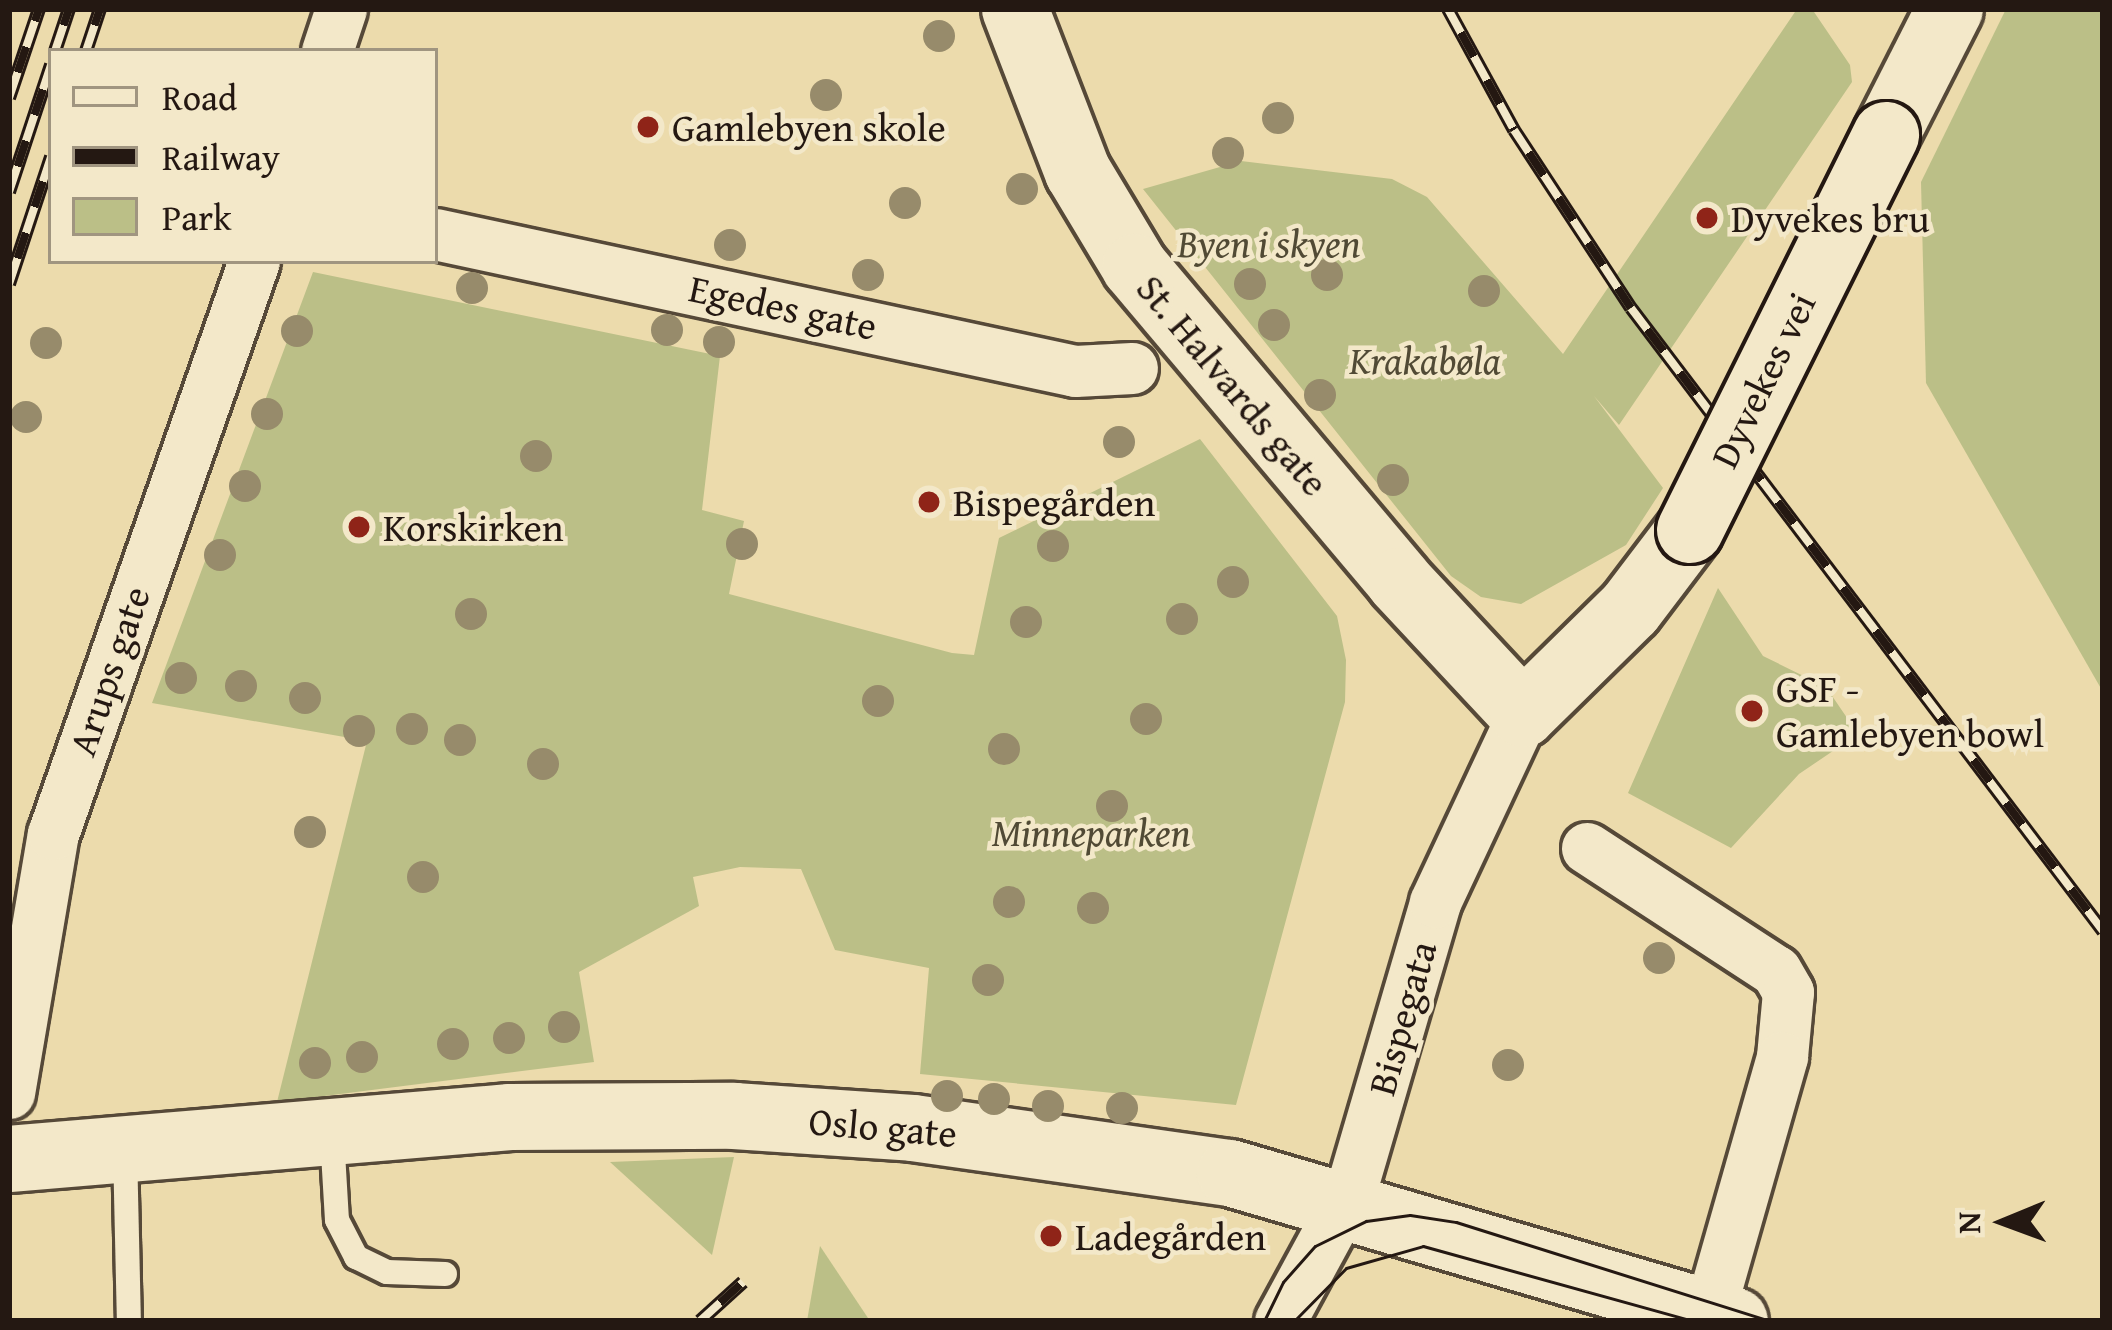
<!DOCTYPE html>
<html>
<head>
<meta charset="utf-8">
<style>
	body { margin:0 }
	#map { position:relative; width:2112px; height:1330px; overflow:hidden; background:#ecdbac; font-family:"Gentium Book Plus",serif }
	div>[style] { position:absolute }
	.green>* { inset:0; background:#bbbf87 }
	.roads { filter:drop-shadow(3px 0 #564938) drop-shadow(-3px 0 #564938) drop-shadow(0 3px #564938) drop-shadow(0 -3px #564938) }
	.lane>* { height:24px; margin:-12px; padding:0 12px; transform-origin:12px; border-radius:12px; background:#f3e8c9 }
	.street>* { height:51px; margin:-25.5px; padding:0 25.5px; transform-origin:25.5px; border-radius:25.5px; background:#f3e8c9 }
	.secondary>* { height:66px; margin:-33px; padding:0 33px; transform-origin:33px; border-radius:33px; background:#f3e8c9 }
	.tram>* { height:3px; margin:-1.5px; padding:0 1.5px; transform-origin:1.5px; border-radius:1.5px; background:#241812 }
	.rail>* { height:14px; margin-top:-7px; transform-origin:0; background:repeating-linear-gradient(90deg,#f3e8c9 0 27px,#241812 0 54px); box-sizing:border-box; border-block:3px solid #241812 }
	.bridges { filter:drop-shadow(3px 0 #241812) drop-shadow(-3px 0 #241812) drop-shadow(0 3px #241812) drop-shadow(0 -3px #241812) }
	.secondary-bridge>* { height:66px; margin:-33px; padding:0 33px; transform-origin:33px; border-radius:33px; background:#f3e8c9 }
	.trees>* { width:32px; height:32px; margin:-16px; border-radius:50%; background:#978b6b }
	.dots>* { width:33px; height:33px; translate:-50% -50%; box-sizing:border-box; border:6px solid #f3e8c9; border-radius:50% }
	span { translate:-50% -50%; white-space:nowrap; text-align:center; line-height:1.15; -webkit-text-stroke:9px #f3e8c9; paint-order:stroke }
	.poi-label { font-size:39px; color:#241812 }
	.left { translate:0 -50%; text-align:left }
	.park-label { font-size:39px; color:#514a35; font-style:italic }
	.street-label { font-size:39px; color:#241812 }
	.frame { position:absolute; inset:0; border:12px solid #241812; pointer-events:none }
	.legend { position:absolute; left:48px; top:48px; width:390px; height:216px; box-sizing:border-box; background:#f3e8c9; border:3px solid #a09580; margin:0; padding:15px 21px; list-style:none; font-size:36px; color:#241812 }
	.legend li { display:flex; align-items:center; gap:24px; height:60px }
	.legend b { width:60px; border:3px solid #a09580 }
	.north { position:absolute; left:1944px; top:1162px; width:120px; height:120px; -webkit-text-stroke:9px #f3e8c9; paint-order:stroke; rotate:269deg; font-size:33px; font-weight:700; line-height:48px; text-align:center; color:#241812 }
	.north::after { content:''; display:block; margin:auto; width:42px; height:54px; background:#241812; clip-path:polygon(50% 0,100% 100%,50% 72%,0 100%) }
</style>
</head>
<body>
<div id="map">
	<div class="green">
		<i style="clip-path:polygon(1797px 9px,1812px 9px,1850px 65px,1852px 82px,1619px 425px,1594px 396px,1663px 488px,1626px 545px,1521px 604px,1481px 597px,1451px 576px,1143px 189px,1241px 161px,1392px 179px,1427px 197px,1563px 354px)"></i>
		<i style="clip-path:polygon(2006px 9px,2103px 9px,2103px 692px,1926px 383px,1921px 182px)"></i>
		<i style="clip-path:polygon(313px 272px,720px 356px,702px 510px,744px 521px,729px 594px,952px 653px,974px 655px,999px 538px,1200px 439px,1337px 616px,1346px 660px,1345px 702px,1236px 1105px,920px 1074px,929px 968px,835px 950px,801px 869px,740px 867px,693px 877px,699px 906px,579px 972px,594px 1062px,277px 1102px,367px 741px,152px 703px)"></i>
		<i style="clip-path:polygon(1718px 588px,1763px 656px,1826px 687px,1858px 734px,1799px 774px,1731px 848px,1628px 793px)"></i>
		<i style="clip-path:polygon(734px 1157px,712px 1255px,610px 1162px)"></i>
		<i style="clip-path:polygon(820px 1246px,870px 1321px,807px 1321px)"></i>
	</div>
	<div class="roads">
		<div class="lane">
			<i style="left:332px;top:1136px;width:84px;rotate:86.6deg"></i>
			<i style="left:337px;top:1220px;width:42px;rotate:62.8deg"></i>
			<i style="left:356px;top:1257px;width:34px;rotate:26deg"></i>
			<i style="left:387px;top:1272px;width:58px;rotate:2deg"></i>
			<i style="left:125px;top:1149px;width:172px;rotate:88.7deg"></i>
		</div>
		<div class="street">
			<i style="left:327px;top:51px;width:44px;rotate:-71.6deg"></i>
			<i style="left:435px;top:234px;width:654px;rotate:12.08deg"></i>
			<i style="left:1075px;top:371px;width:57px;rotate:-3deg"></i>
			<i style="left:1587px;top:848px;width:225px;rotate:33.1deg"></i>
			<i style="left:1776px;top:971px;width:24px;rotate:60deg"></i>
			<i style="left:1788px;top:992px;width:65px;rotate:95.3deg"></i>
			<i style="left:1782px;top:1057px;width:274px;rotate:105.9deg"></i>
			<i style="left:9px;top:1093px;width:263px;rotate:-80.4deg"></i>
			<i style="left:53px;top:834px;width:607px;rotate:-70.67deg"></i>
			<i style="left:1280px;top:1321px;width:149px;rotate:-61.5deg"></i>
			<i style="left:1351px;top:1190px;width:300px;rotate:-73.7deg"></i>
			<i style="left:1435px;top:902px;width:208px;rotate:-64.9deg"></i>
		</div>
		<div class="secondary">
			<i style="left:1015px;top:9px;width:175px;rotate:68.9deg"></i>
			<i style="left:1078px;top:172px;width:111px;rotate:59deg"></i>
			<i style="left:1135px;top:267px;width:410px;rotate:49.9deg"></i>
			<i style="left:1399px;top:581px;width:182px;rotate:47deg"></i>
			<i style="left:1523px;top:714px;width:150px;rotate:-44.5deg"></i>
			<i style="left:1630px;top:609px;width:99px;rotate:-52.8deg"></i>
			<i style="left:1886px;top:135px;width:141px;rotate:-63.1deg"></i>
			<i style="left:9px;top:1159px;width:503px;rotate:-4.79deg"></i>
			<i style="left:510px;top:1117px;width:224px;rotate:-0.3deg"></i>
			<i style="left:734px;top:1116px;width:179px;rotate:3.8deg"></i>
			<i style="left:913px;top:1128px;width:320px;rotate:8.1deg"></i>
			<i style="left:1230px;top:1173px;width:526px;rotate:16.33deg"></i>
		</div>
	</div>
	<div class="tram">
		<i style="left:1264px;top:1321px;width:43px;rotate:-64deg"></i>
		<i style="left:1283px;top:1282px;width:48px;rotate:-48.4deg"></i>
		<i style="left:1315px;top:1246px;width:57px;rotate:-26.1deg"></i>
		<i style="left:1366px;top:1221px;width:44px;rotate:-7.8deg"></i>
		<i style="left:1410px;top:1215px;width:47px;rotate:8.7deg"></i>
		<i style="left:1456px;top:1222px;width:329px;rotate:17.5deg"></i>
		<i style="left:1294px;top:1321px;width:74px;rotate:-45.5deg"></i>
		<i style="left:1346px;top:1268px;width:80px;rotate:-15.9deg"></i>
		<i style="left:1423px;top:1246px;width:280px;rotate:15.5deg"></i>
	</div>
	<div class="rail">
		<i style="left:1448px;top:9px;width:138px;rotate:61.4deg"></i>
		<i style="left:1514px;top:130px;width:213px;rotate:56.7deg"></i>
		<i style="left:1631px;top:308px;width:782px;rotate:52.85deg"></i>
		<i style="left:55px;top:51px;width:44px;rotate:-71.6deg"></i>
		<i style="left:86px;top:51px;width:44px;rotate:-71.6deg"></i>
		<i style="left:9px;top:98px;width:94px;rotate:-71.4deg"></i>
		<i style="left:9px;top:192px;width:134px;rotate:-71.7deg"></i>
		<i style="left:9px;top:284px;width:134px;rotate:-71.7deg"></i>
		<i style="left:700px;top:1321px;width:58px;rotate:-42.2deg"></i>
	</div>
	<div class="bridges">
		<div class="secondary-bridge">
			<i style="left:1690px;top:530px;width:441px;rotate:-63.6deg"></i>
		</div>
	</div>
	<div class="trees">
		<i style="left:939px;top:36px"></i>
		<i style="left:826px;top:95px"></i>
		<i style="left:1278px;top:118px"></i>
		<i style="left:1228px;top:153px"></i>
		<i style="left:1022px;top:189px"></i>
		<i style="left:905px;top:203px"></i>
		<i style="left:730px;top:245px"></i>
		<i style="left:868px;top:275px"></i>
		<i style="left:1327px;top:275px"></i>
		<i style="left:1250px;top:284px"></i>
		<i style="left:472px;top:288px"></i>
		<i style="left:1484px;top:291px"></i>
		<i style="left:1274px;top:325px"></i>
		<i style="left:667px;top:330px"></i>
		<i style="left:297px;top:331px"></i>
		<i style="left:719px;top:342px"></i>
		<i style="left:46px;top:343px"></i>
		<i style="left:1320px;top:395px"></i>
		<i style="left:267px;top:414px"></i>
		<i style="left:26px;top:417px"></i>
		<i style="left:1119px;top:442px"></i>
		<i style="left:536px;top:456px"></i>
		<i style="left:1393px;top:480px"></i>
		<i style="left:245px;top:486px"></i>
		<i style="left:742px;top:544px"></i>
		<i style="left:1053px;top:546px"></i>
		<i style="left:220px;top:555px"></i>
		<i style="left:1233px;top:582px"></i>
		<i style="left:471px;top:614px"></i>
		<i style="left:1182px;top:619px"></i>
		<i style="left:1026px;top:622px"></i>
		<i style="left:181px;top:678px"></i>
		<i style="left:241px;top:686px"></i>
		<i style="left:305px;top:698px"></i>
		<i style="left:878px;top:701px"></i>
		<i style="left:1146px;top:719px"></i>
		<i style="left:412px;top:729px"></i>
		<i style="left:359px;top:731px"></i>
		<i style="left:460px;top:740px"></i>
		<i style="left:1004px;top:749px"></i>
		<i style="left:543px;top:764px"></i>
		<i style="left:1112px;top:806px"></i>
		<i style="left:310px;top:832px"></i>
		<i style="left:423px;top:877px"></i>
		<i style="left:1009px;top:902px"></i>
		<i style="left:1093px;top:908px"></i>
		<i style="left:1659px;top:958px"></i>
		<i style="left:988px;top:980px"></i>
		<i style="left:564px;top:1027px"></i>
		<i style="left:509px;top:1038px"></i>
		<i style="left:453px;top:1044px"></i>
		<i style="left:362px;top:1057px"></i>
		<i style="left:315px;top:1063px"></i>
		<i style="left:1508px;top:1065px"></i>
		<i style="left:947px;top:1096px"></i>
		<i style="left:994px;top:1099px"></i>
		<i style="left:1048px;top:1106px"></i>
		<i style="left:1122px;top:1108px"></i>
	</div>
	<div class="dots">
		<i style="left:648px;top:127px;background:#8f2418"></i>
		<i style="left:1707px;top:218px;background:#8f2418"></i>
		<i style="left:929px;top:502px;background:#8f2418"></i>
		<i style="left:359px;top:527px;background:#8f2418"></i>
		<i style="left:1752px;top:711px;background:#8f2418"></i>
		<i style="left:1051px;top:1236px;background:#8f2418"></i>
	</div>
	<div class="poi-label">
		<span class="left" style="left:672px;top:127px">Gamlebyen skole</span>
		<span class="left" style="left:1731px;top:218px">Dyvekes bru</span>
		<span class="left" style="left:953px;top:502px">Bispegården</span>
		<span class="left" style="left:383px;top:527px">Korskirken</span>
		<span class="left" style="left:1776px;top:711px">GSF -<br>Gamlebyen bowl</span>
		<span class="left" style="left:1075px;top:1236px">Ladegården</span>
	</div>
	<div class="park-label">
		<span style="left:1269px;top:243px">Byen i skyen</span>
		<span style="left:1425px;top:360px">Krakabøla</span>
		<span style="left:1091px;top:832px">Minneparken</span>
	</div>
	<div class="street-label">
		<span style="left:783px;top:307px;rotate:12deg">Egedes gate</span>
		<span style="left:1763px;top:380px;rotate:-64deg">Dyvekes vei</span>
		<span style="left:1233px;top:385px;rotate:50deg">St. Halvards gate</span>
		<span style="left:109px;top:671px;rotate:-71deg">Arups gate</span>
		<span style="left:1402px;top:1018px;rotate:-74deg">Bispegata</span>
		<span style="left:883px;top:1127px;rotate:5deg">Oslo gate</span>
	</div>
	<div class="frame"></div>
	<ul class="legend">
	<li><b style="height:15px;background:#f3e8c9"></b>Road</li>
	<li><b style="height:15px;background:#241812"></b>Railway</li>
	<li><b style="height:33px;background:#bbbf87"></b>Park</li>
	</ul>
	<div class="north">N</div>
</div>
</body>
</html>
